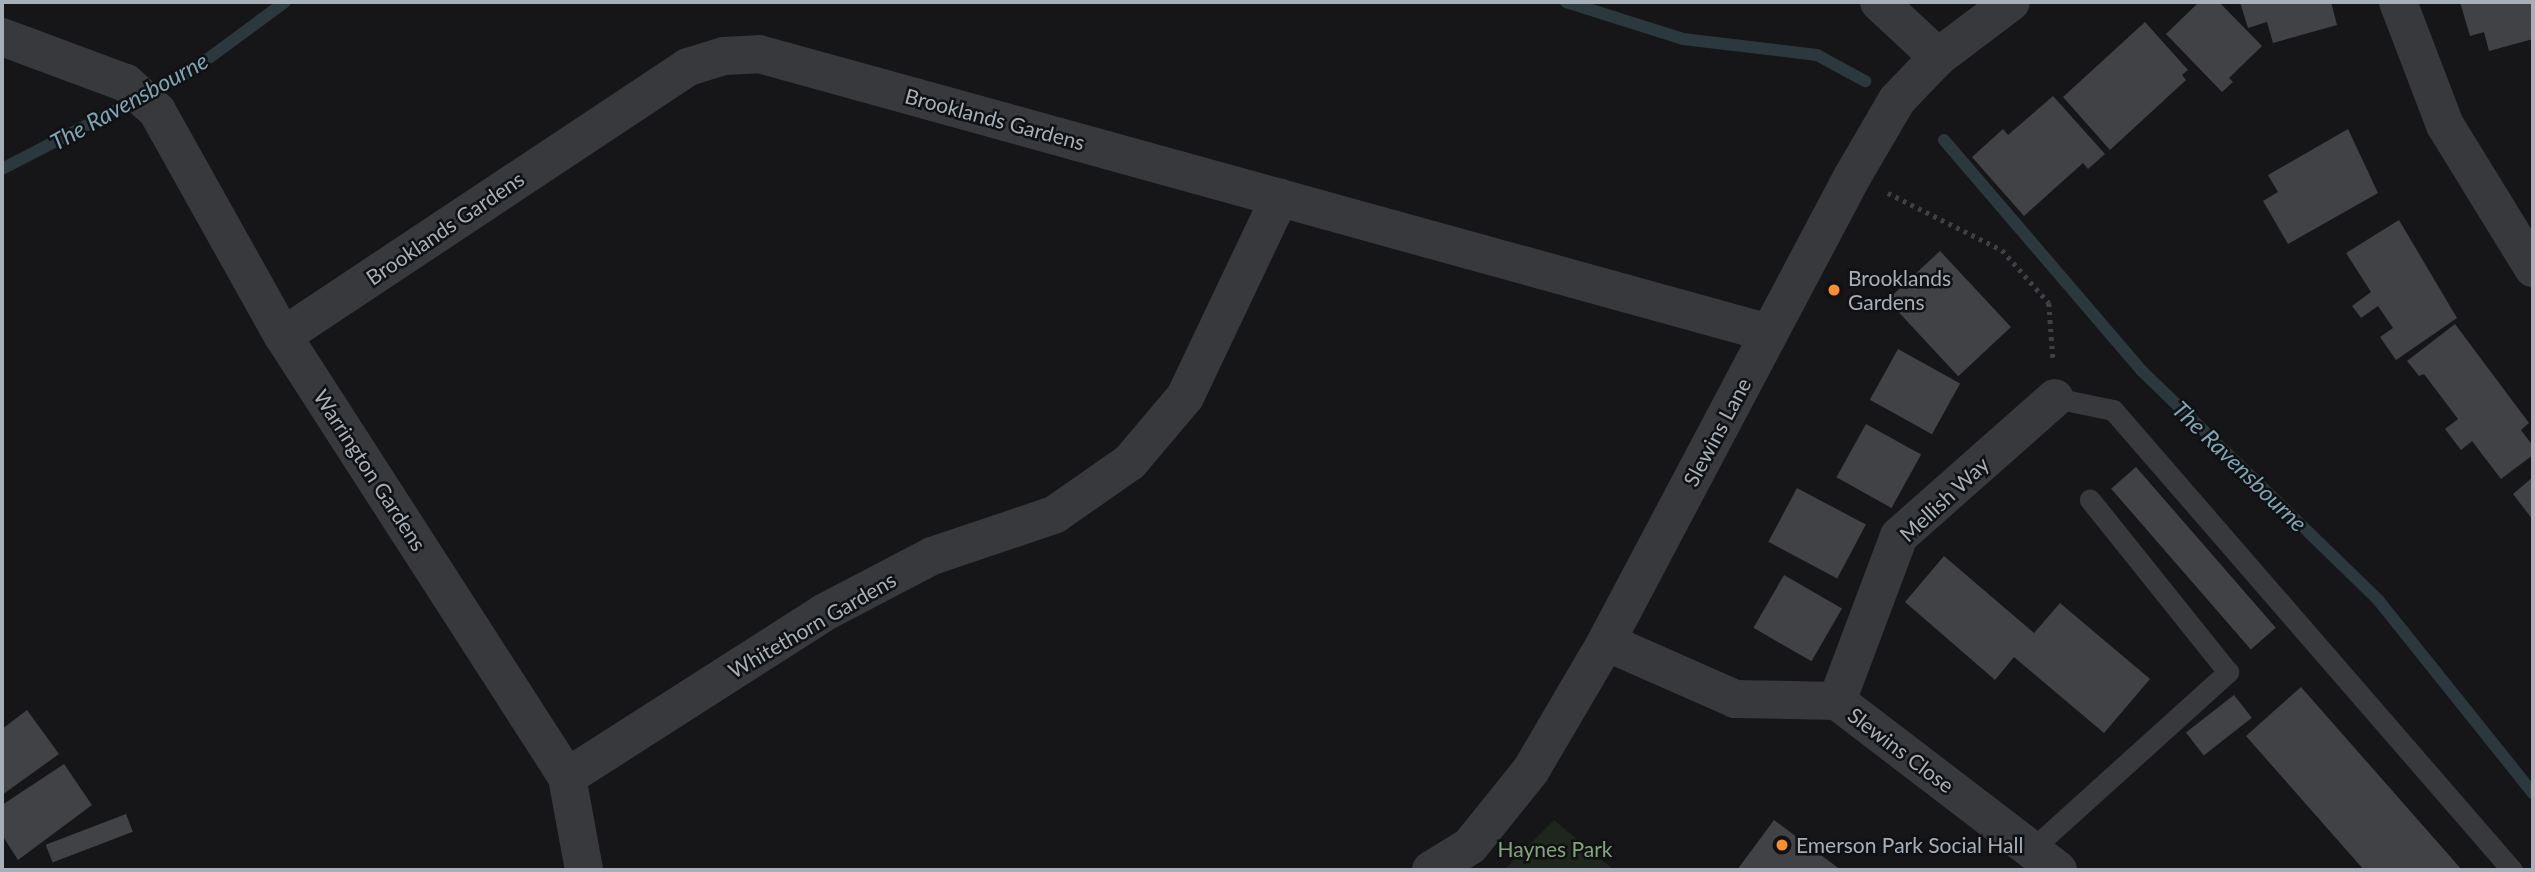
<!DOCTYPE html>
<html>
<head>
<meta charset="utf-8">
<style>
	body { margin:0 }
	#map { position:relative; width:2535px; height:872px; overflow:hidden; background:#161618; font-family:Lato,sans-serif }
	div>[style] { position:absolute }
	.green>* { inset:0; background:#1e261e }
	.stream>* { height:12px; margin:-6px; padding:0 6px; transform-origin:6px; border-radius:6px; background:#2b383d }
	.building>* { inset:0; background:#404245; transform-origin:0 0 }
	.path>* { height:4.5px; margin-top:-2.25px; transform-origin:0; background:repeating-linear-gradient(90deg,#3d4044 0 3.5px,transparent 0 8.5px) }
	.service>* { height:21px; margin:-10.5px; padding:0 10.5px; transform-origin:10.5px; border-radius:10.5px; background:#37393d }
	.minor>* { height:38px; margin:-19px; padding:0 19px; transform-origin:19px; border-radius:19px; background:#37393d }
	.tertiary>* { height:38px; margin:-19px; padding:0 19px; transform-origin:19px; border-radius:19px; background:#37393d }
	.dots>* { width:19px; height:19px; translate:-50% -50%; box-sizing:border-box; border:4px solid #111113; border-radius:50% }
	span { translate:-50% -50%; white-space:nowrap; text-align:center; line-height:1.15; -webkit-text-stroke:5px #111113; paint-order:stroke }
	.street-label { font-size:21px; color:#a7b0b9 }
	.poi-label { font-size:21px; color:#a7b0b9 }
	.left { translate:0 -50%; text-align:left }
	.park-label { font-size:21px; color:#83a57e }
	.water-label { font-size:23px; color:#7da6b5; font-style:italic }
	.frame { position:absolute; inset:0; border:4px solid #a7b0b9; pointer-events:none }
</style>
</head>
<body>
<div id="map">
	<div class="green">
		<i style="clip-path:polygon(1554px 820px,1567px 831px,1614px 870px,1504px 870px)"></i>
	</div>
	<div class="stream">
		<i style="left:1566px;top:2px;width:123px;rotate:17.5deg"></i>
		<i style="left:1683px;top:39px;width:135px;rotate:6.8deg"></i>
		<i style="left:1817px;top:55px;width:55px;rotate:28.4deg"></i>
		<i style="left:1944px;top:140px;width:303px;rotate:49.4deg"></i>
		<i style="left:2141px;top:370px;width:332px;rotate:44.1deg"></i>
		<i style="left:2379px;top:601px;width:246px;rotate:51.3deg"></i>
		<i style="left:2px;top:169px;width:212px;rotate:-27.3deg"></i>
		<i style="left:190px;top:72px;width:118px;rotate:-36.4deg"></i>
	</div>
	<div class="building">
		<i style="clip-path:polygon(2199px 2px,2219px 2px,2262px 46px,2229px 78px,2233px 82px,2222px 92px,2166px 34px)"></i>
		<i style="clip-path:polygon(2240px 2px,2331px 2px,2337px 25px,2273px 43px,2267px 22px,2248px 28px)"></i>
		<i style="clip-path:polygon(2460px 2px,2533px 2px,2533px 39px,2489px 51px,2484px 32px,2470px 36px)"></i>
		<i style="clip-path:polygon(2145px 22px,2188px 70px,2182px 75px,2186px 80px,2110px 150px,2063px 97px)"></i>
		<i style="clip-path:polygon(2053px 96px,2105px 154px,2088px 169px,2083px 163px,2024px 216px,1972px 157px,2003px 129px,2008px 135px)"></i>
		<i style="clip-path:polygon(2348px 129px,2378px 193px,2288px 244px,2263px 201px,2278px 192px,2268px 175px)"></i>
		<i style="clip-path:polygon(2399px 220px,2457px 318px,2396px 360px,2380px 337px,2393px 328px,2378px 306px,2361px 318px,2352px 306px,2371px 292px,2346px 253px)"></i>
		<i style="left:1940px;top:251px;width:104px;height:72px;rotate:47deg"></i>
		<i style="clip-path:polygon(2455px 324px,2529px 423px,2521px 430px,2533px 446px,2533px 455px,2501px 479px,2472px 441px,2461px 450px,2445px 429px,2458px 419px,2424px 374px,2419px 376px,2407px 361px)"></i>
		<i style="left:1898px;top:349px;width:71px;height:58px;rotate:29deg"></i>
		<i style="left:1866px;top:424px;width:63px;height:61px;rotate:29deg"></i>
		<i style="left:2136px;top:467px;width:213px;height:33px;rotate:49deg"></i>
		<i style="clip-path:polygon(2533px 477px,2533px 520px,2513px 494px)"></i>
		<i style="left:1797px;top:488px;width:78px;height:61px;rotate:28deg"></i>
		<i style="clip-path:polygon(1944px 556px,2034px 633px,2060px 603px,2150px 679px,2104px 733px,2014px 657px,1995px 680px,1905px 602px)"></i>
		<i style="left:1784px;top:575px;width:67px;height:61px;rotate:30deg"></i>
		<i style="clip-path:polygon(2301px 687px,2462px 870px,2364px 870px,2246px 736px)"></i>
		<i style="left:2234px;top:695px;width:29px;height:61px;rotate:52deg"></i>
		<i style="clip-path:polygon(27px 710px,59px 754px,2px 795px,2px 729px)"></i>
		<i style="clip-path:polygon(64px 764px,92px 805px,18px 860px,2px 835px,2px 805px)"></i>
		<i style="left:126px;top:814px;width:19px;height:86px;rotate:69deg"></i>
		<i style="clip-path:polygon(1774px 820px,1841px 870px,1737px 870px)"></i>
	</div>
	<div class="path">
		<i style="left:1888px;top:193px;width:127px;rotate:26.6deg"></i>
		<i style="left:2002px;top:250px;width:71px;rotate:48.4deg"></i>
		<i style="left:2049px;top:303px;width:55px;rotate:85.8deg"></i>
	</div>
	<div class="service">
		<i style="left:2055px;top:398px;width:59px;rotate:11.7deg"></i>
		<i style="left:2113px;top:410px;width:609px;rotate:49.06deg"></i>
		<i style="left:2031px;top:850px;width:266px;rotate:-42.1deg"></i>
		<i style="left:2228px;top:672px;width:221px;rotate:-128.7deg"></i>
	</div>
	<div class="minor">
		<i style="left:1879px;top:2px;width:81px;rotate:43deg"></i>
		<i style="left:2398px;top:2px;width:132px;rotate:69.1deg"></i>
		<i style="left:2445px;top:125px;width:168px;rotate:58.4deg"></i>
		<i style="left:2px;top:37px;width:132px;rotate:20.4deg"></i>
		<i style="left:126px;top:83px;width:42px;rotate:42.1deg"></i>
		<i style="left:157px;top:111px;width:258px;rotate:60.8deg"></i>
		<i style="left:283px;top:336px;width:525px;rotate:57.22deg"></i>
		<i style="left:567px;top:777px;width:95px;rotate:79.6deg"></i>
		<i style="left:283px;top:336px;width:486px;rotate:-33.6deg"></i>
		<i style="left:688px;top:67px;width:38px;rotate:-17deg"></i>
		<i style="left:724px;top:56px;width:35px;rotate:-3deg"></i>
		<i style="left:759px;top:54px;width:1048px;rotate:15.44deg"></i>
		<i style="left:1606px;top:642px;width:141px;rotate:23.8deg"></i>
		<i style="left:1735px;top:699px;width:102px;rotate:1.1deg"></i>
		<i style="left:1837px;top:701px;width:278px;rotate:37.4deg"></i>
		<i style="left:1837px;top:701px;width:176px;rotate:-69.4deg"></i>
		<i style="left:1899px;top:536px;width:208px;rotate:-41.5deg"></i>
		<i style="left:567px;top:777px;width:304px;rotate:-32.6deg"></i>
		<i style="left:823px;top:613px;width:123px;rotate:-27.6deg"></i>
		<i style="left:932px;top:556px;width:129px;rotate:-18.6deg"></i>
		<i style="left:1054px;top:515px;width:93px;rotate:-34.9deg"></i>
		<i style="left:1130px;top:462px;width:85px;rotate:-49.8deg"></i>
		<i style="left:1185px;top:397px;width:221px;rotate:-64.6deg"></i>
	</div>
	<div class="tertiary">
		<i style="left:1431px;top:870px;width:46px;rotate:-31.6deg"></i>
		<i style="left:1470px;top:846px;width:97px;rotate:-51.2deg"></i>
		<i style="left:1531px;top:770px;width:148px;rotate:-59.6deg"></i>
		<i style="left:1606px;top:642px;width:526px;rotate:-62.12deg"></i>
		<i style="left:1852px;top:177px;width:89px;rotate:-59.7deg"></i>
		<i style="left:1897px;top:100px;width:59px;rotate:-46.4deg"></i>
		<i style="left:1938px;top:57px;width:91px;rotate:-37deg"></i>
	</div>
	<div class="dots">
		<i style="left:1834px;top:290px;background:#fa8d2c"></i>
		<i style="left:1782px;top:845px;background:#fa8d2c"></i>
	</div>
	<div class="street-label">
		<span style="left:995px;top:119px;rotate:15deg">Brooklands Gardens</span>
		<span style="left:445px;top:228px;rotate:-34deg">Brooklands Gardens</span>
		<span style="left:1717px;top:432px;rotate:-62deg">Slewins Lane</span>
		<span style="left:370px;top:470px;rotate:57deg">Warrington Gardens</span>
		<span style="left:1944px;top:499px;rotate:-43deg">Mellish Way</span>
		<span style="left:812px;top:625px;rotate:-30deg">Whitethorn Gardens</span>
		<span style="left:1901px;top:750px;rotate:37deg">Slewins Close</span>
	</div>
	<div class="poi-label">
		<span class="left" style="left:1848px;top:290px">Brooklands<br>Gardens</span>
		<span class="left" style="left:1796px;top:845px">Emerson Park Social Hall</span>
	</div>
	<div class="park-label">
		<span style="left:1555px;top:849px">Haynes Park</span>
	</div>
	<div class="water-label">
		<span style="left:129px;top:101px;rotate:-29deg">The Ravensbourne</span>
		<span style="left:2240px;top:466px;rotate:44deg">The Ravensbourne</span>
	</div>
	<div class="frame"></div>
</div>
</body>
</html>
